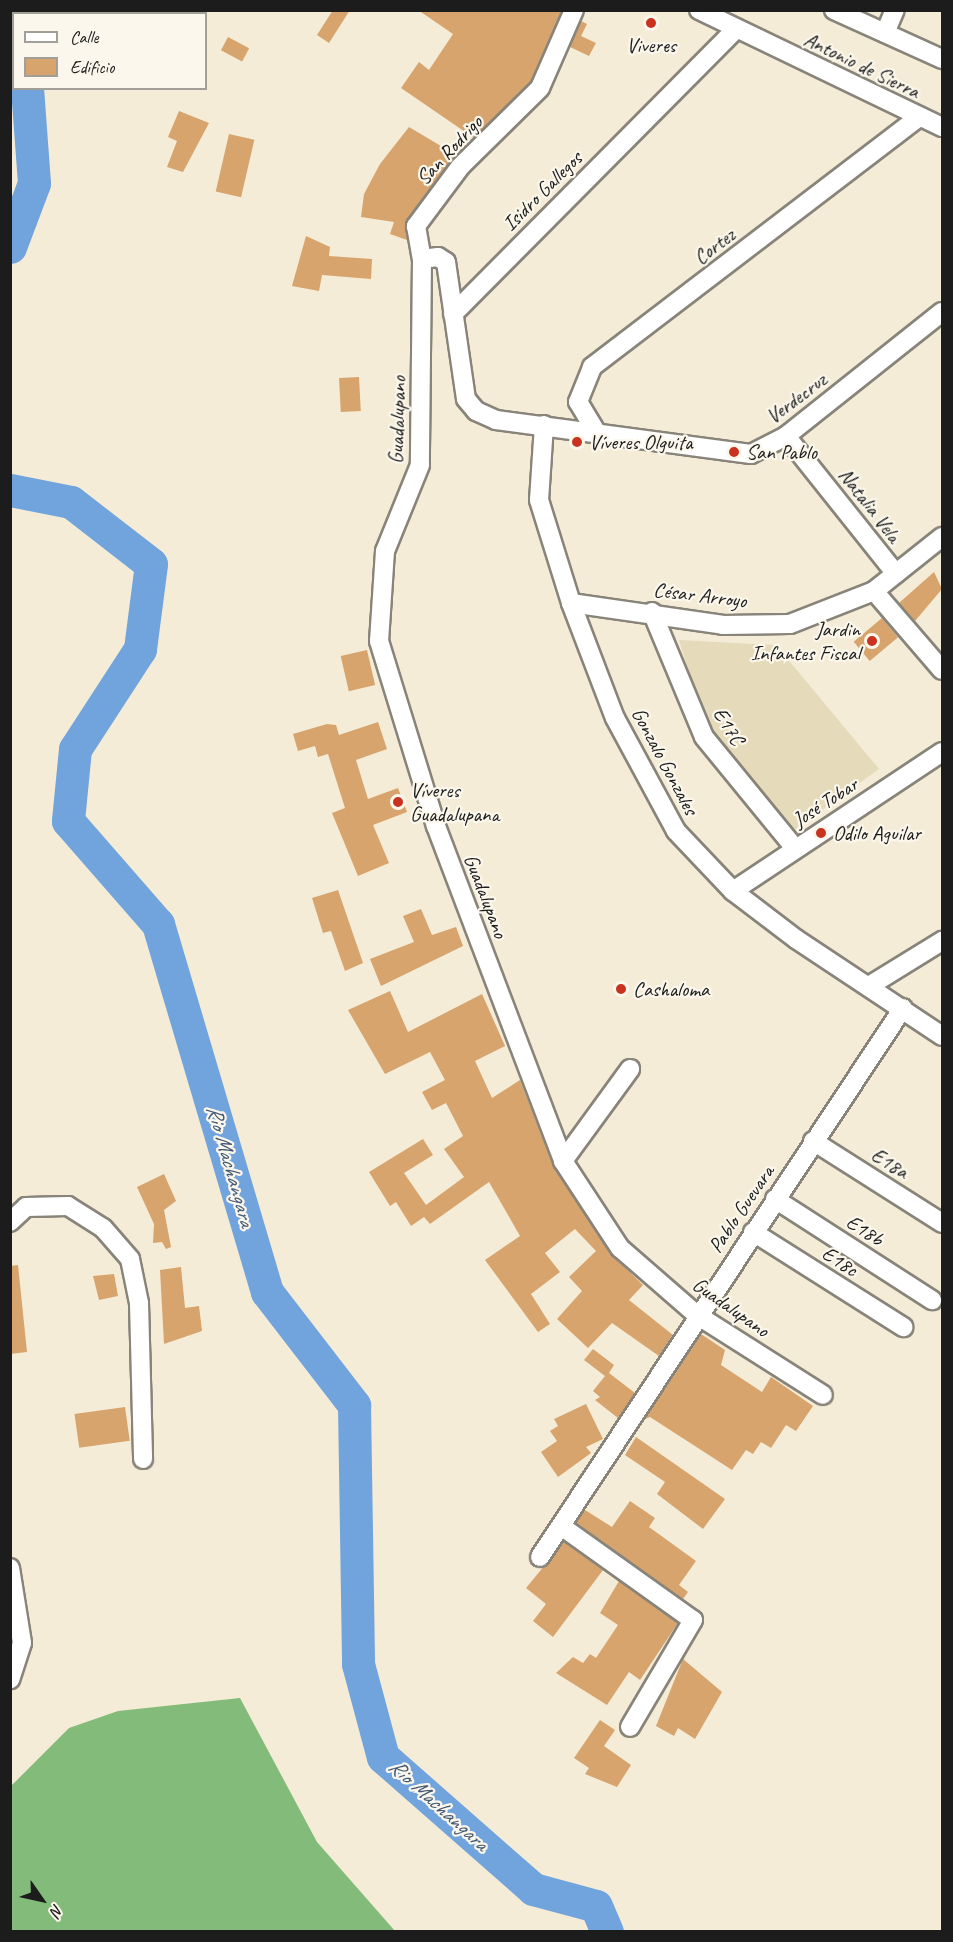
<!DOCTYPE html>
<html>
<head>
<meta charset="utf-8">
<style>
	body { margin:0 }
	#map { position:relative; width:953px; height:1942px; overflow:hidden; background:#f4ecd7; font-family:Caveat,sans-serif }
	div>[style] { position:absolute }
	.built>* { inset:0; background:#e5daba }
	.forest>* { inset:0; background:#83bc7a }
	.river>* { height:33px; margin:-16.5px; padding:0 16.5px; transform-origin:16.5px; border-radius:16.5px; background:#71a4dd }
	.building>* { inset:0; background:#d7a46d; transform-origin:0 0 }
	.roads { filter:drop-shadow(2px 0 #88847a) drop-shadow(-2px 0 #88847a) drop-shadow(0 2px #88847a) drop-shadow(0 -2px #88847a) }
	.minor>* { height:18px; margin:-9px; padding:0 9px; transform-origin:9px; border-radius:9px; background:#fff }
	.dots>* { width:16px; height:16px; translate:-50% -50%; box-sizing:border-box; border:3px solid #fbf7ec; border-radius:50% }
	span { translate:-50% -50%; white-space:nowrap; text-align:center; line-height:1.15; -webkit-text-stroke:4.5px #fbf7ec; paint-order:stroke }
	.poi-label { font-size:21px; color:#1c1c1c }
	.left { translate:0 -50%; text-align:left }
	.right { translate:-100% -50%; text-align:right }
	.street-label { font-size:21px; color:#1c1c1c }
	.water-label { font-size:22px; color:#425973; font-style:italic }
	.frame { position:absolute; inset:0; border:12px solid #1c1c1c; pointer-events:none }
	.legend { position:absolute; left:12px; top:12px; width:195px; height:78px; box-sizing:border-box; background:#fbf7ec; border:2px solid #a29f99; margin:0; padding:8px 10px; list-style:none; font-size:18px; color:#1c1c1c }
	.legend li { display:flex; align-items:center; gap:12px; height:30px }
	.legend b { width:30px; border:2px solid #a29f99 }
	.north { position:absolute; left:12px; top:1870px; width:60px; height:60px; -webkit-text-stroke:4px #fbf7ec; paint-order:stroke; rotate:124deg; font-size:16px; font-weight:700; line-height:24px; text-align:center; color:#1c1c1c }
	.north::after { content:''; display:block; margin:auto; width:21px; height:27px; background:#1c1c1c; clip-path:polygon(50% 0,100% 100%,50% 72%,0 100%) }
</style>
</head>
<body>
<div id="map">
	<div class="built">
		<i style="clip-path:polygon(679px 640px,776px 645px,879px 769px,793px 831px,708px 733px)"></i>
	</div>
	<div class="forest">
		<i style="clip-path:polygon(240px 1698px,317px 1842px,395px 1931px,11px 1931px,11px 1786px,69px 1728px,118px 1711px)"></i>
	</div>
	<div class="river">
		<i style="left:10px;top:247px;width:68px;rotate:-69.4deg"></i>
		<i style="left:34px;top:183px;width:95px;rotate:-94.2deg"></i>
		<i style="left:10px;top:490px;width:62px;rotate:11.1deg"></i>
		<i style="left:71px;top:502px;width:101px;rotate:37.8deg"></i>
		<i style="left:151px;top:564px;width:86px;rotate:97.4deg"></i>
		<i style="left:140px;top:649px;width:119px;rotate:123deg"></i>
		<i style="left:75px;top:749px;width:72px;rotate:95.6deg"></i>
		<i style="left:68px;top:821px;width:137px;rotate:48.9deg"></i>
		<i style="left:158px;top:924px;width:384px;rotate:73.5deg"></i>
		<i style="left:267px;top:1292px;width:143px;rotate:52.4deg"></i>
		<i style="left:354px;top:1405px;width:259px;rotate:89.1deg"></i>
		<i style="left:358px;top:1664px;width:96px;rotate:75deg"></i>
		<i style="left:383px;top:1757px;width:200px;rotate:41.3deg"></i>
		<i style="left:533px;top:1889px;width:65px;rotate:15.1deg"></i>
		<i style="left:596px;top:1906px;width:28px;rotate:67deg"></i>
	</div>
	<div class="building">
		<i style="clip-path:polygon(333px 10px,350px 10px,329px 43px,317px 35px)"></i>
		<i style="clip-path:polygon(418px 10px,559px 10px,561px 12px,531px 82px,474px 138px,401px 88px,419px 62px,429px 70px,453px 34px)"></i>
		<i style="clip-path:polygon(581px 21px,587px 24px,581px 36px,596px 43px,589px 56px,570px 47px)"></i>
		<i style="left:228px;top:37px;width:24px;height:15px;rotate:28deg"></i>
		<i style="clip-path:polygon(179px 111px,209px 123px,183px 172px,167px 167px,177px 141px,168px 137px)"></i>
		<i style="clip-path:polygon(409px 127px,456px 155px,407px 220px,407px 240px,390px 234px,394px 222px,361px 217px,364px 194px,380px 164px)"></i>
		<i style="left:229px;top:134px;width:26px;height:59px;rotate:13deg"></i>
		<i style="clip-path:polygon(306px 236px,330px 247px,329px 256px,372px 259px,371px 279px,322px 275px,319px 291px,292px 286px)"></i>
		<i style="left:359px;top:377px;width:34px;height:20px;rotate:87deg"></i>
		<i style="clip-path:polygon(934px 572px,942px 589px,915px 621px,899px 603px)"></i>
		<i style="left:882px;top:618px;width:25px;height:37px;rotate:50deg"></i>
		<i style="left:367px;top:650px;width:36px;height:27px;rotate:77deg"></i>
		<i style="clip-path:polygon(378px 722px,387px 749px,356px 760px,368px 799px,398px 788px,407px 812px,373px 825px,389px 863px,358px 876px,332px 813px,345px 808px,328px 754px,318px 757px,315px 746px,298px 751px,293px 734px,327px 724px,336px 725px,339px 735px)"></i>
		<i style="clip-path:polygon(338px 890px,363px 963px,345px 971px,331px 931px,323px 933px,312px 898px)"></i>
		<i style="clip-path:polygon(421px 909px,432px 935px,456px 927px,463px 946px,381px 986px,370px 959px,414px 942px,403px 916px)"></i>
		<i style="clip-path:polygon(390px 991px,408px 1032px,482px 994px,505px 1046px,475px 1061px,492px 1098px,520px 1080px,554px 1167px,611px 1254px,643px 1285px,629px 1300px,673px 1335px,659px 1356px,612px 1323px,588px 1348px,557px 1319px,582px 1291px,569px 1277px,596px 1251px,575px 1229px,545px 1253px,560px 1272px,531px 1294px,550px 1324px,538px 1332px,485px 1260px,520px 1236px,489px 1182px,430px 1224px,424px 1217px,411px 1226px,396px 1202px,390px 1206px,369px 1172px,423px 1139px,433px 1155px,404px 1173px,426px 1205px,464px 1177px,444px 1149px,463px 1136px,446px 1103px,432px 1110px,422px 1092px,445px 1080px,430px 1052px,385px 1074px,348px 1010px)"></i>
		<i style="clip-path:polygon(164px 1174px,176px 1201px,164px 1210px,171px 1247px,166px 1249px,162px 1242px,153px 1243px,154px 1224px,137px 1187px)"></i>
		<i style="clip-path:polygon(18px 1265px,27px 1352px,10px 1354px,10px 1266px)"></i>
		<i style="clip-path:polygon(181px 1267px,185px 1308px,199px 1306px,202px 1331px,164px 1344px,160px 1270px)"></i>
		<i style="clip-path:polygon(114px 1274px,118px 1296px,99px 1300px,93px 1276px)"></i>
		<i style="clip-path:polygon(701px 1334px,725px 1350px,721px 1365px,762px 1392px,771px 1377px,813px 1406px,796px 1431px,786px 1425px,771px 1448px,761px 1442px,753px 1454px,746px 1450px,732px 1470px,650px 1417px,645px 1419px)"></i>
		<i style="clip-path:polygon(593px 1349px,614px 1365px,609px 1373px,635px 1393px,618px 1418px,595px 1400px,600px 1397px,593px 1391px,605px 1376px,584px 1360px)"></i>
		<i style="clip-path:polygon(586px 1404px,603px 1439px,586px 1447px,591px 1453px,558px 1477px,541px 1452px,557px 1441px,550px 1431px,558px 1426px,554px 1419px)"></i>
		<i style="left:125px;top:1407px;width:34px;height:51px;rotate:82deg"></i>
		<i style="clip-path:polygon(636px 1437px,725px 1499px,703px 1529px,657px 1494px,665px 1482px,625px 1455px)"></i>
		<i style="clip-path:polygon(630px 1501px,655px 1518px,649px 1527px,696px 1561px,679px 1585px,688px 1592px,683px 1599px,576px 1523px,585px 1510px,612px 1527px)"></i>
		<i style="clip-path:polygon(564px 1542px,603px 1570px,553px 1637px,533px 1621px,546px 1604px,526px 1588px)"></i>
		<i style="clip-path:polygon(619px 1581px,678px 1623px,640px 1680px,629px 1672px,607px 1705px,556px 1673px,573px 1657px,583px 1663px,590px 1654px,596px 1658px,618px 1625px,600px 1613px)"></i>
		<i style="clip-path:polygon(683px 1659px,722px 1692px,695px 1739px,678px 1728px,674px 1736px,656px 1726px)"></i>
		<i style="clip-path:polygon(600px 1720px,615px 1730px,604px 1746px,631px 1765px,617px 1787px,585px 1774px,589px 1768px,574px 1758px)"></i>
	</div>
	<div class="roads">
		<div class="minor">
			<i style="left:20px;top:10px;width:4px;rotate:90deg"></i>
			<i style="left:574px;top:10px;width:85px;rotate:113.6deg"></i>
			<i style="left:540px;top:88px;width:112px;rotate:135.4deg"></i>
			<i style="left:460px;top:167px;width:74px;rotate:126.7deg"></i>
			<i style="left:416px;top:226px;width:34px;rotate:80deg"></i>
			<i style="left:422px;top:259px;width:206px;rotate:90.6deg"></i>
			<i style="left:420px;top:465px;width:93px;rotate:112.1deg"></i>
			<i style="left:385px;top:551px;width:90px;rotate:93.8deg"></i>
			<i style="left:379px;top:641px;width:194px;rotate:72.9deg"></i>
			<i style="left:436px;top:826px;width:358px;rotate:69.2deg"></i>
			<i style="left:563px;top:1161px;width:104px;rotate:56.8deg"></i>
			<i style="left:620px;top:1248px;width:102px;rotate:41deg"></i>
			<i style="left:697px;top:1315px;width:149px;rotate:32.4deg"></i>
			<i style="left:699px;top:10px;width:270px;rotate:25.7deg"></i>
			<i style="left:834px;top:10px;width:119px;rotate:24.4deg"></i>
			<i style="left:885px;top:33px;width:25px;rotate:-67deg"></i>
			<i style="left:10px;top:62px;width:8px;rotate:-60deg"></i>
			<i style="left:422px;top:259px;width:16px;rotate:-7deg"></i>
			<i style="left:438px;top:257px;width:9px;rotate:32deg"></i>
			<i style="left:446px;top:262px;width:138px;rotate:81.7deg"></i>
			<i style="left:466px;top:399px;width:16px;rotate:50deg"></i>
			<i style="left:476px;top:411px;width:22px;rotate:24deg"></i>
			<i style="left:496px;top:420px;width:257px;rotate:7.6deg"></i>
			<i style="left:751px;top:454px;width:39px;rotate:-27deg"></i>
			<i style="left:786px;top:436px;width:199px;rotate:-38.5deg"></i>
			<i style="left:453px;top:314px;width:402px;rotate:-45.2deg"></i>
			<i style="left:544px;top:425px;width:75px;rotate:93.8deg"></i>
			<i style="left:539px;top:500px;width:108px;rotate:72.7deg"></i>
			<i style="left:571px;top:603px;width:123px;rotate:69.1deg"></i>
			<i style="left:615px;top:718px;width:128px;rotate:61.6deg"></i>
			<i style="left:676px;top:831px;width:83px;rotate:46.5deg"></i>
			<i style="left:733px;top:891px;width:79px;rotate:37.3deg"></i>
			<i style="left:796px;top:939px;width:175px;rotate:33.6deg"></i>
			<i style="left:595px;top:430px;width:33px;rotate:-121deg"></i>
			<i style="left:578px;top:402px;width:38px;rotate:-68deg"></i>
			<i style="left:592px;top:367px;width:412px;rotate:-37.4deg"></i>
			<i style="left:786px;top:436px;width:176px;rotate:51.4deg"></i>
			<i style="left:874px;top:591px;width:104px;rotate:49.3deg"></i>
			<i style="left:571px;top:603px;width:154px;rotate:8.2deg"></i>
			<i style="left:723px;top:625px;width:67px;rotate:-0.9deg"></i>
			<i style="left:790px;top:624px;width:90px;rotate:-21.4deg"></i>
			<i style="left:874px;top:591px;width:87px;rotate:-38.5deg"></i>
			<i style="left:652px;top:612px;width:135px;rotate:67.4deg"></i>
			<i style="left:704px;top:737px;width:144px;rotate:50.7deg"></i>
			<i style="left:733px;top:891px;width:251px;rotate:-33.6deg"></i>
			<i style="left:869px;top:986px;width:86px;rotate:-31.7deg"></i>
			<i style="left:813px;top:1141px;width:153px;rotate:32.4deg"></i>
			<i style="left:563px;top:1161px;width:114px;rotate:-53.9deg"></i>
			<i style="left:775px;top:1199px;width:187px;rotate:32.8deg"></i>
			<i style="left:10px;top:1222px;width:22px;rotate:-43deg"></i>
			<i style="left:26px;top:1207px;width:42px;rotate:-1.4deg"></i>
			<i style="left:68px;top:1206px;width:41px;rotate:32.2deg"></i>
			<i style="left:103px;top:1228px;width:41px;rotate:48.9deg"></i>
			<i style="left:130px;top:1259px;width:45px;rotate:78.4deg"></i>
			<i style="left:139px;top:1303px;width:156px;rotate:88.5deg"></i>
			<i style="left:753px;top:1232px;width:178px;rotate:32.3deg"></i>
			<i style="left:561px;top:1526px;width:162px;rotate:35.5deg"></i>
			<i style="left:693px;top:1620px;width:124px;rotate:120.5deg"></i>
			<i style="left:540px;top:1557px;width:658px;rotate:-56.53deg"></i>
			<i style="left:10px;top:1568px;width:76px;rotate:80.9deg"></i>
			<i style="left:22px;top:1643px;width:38px;rotate:108deg"></i>
		</div>
	</div>
	<div class="dots">
		<i style="left:651px;top:23px;background:#c8321e"></i>
		<i style="left:577px;top:442px;background:#c8321e"></i>
		<i style="left:734px;top:452px;background:#c8321e"></i>
		<i style="left:872px;top:641px;background:#c8321e"></i>
		<i style="left:398px;top:802px;background:#c8321e"></i>
		<i style="left:821px;top:833px;background:#c8321e"></i>
		<i style="left:621px;top:989px;background:#c8321e"></i>
	</div>
	<div class="poi-label">
		<span style="left:651px;top:45px">Viveres</span>
		<span class="left" style="left:589px;top:442px">Víveres Olguita</span>
		<span class="left" style="left:746px;top:452px">San Pablo</span>
		<span class="right" style="left:860px;top:641px">Jardin<br>Infantes Fiscal</span>
		<span class="left" style="left:410px;top:802px">Víveres<br>Guadalupana</span>
		<span class="left" style="left:833px;top:833px">Odilo Aguilar</span>
		<span class="left" style="left:633px;top:989px">Cashaloma</span>
	</div>
	<div class="street-label">
		<span style="left:862px;top:65px;rotate:26deg">Antonio de Sierra</span>
		<span style="left:449px;top:150px;rotate:-47deg">San Rodrigo</span>
		<span style="left:542px;top:191px;rotate:-45deg">Isidro Gallegos</span>
		<span style="left:714px;top:246px;rotate:-37deg">Cortez</span>
		<span style="left:796px;top:398px;rotate:-37deg">Verdecruz</span>
		<span style="left:397px;top:420px;rotate:-88deg">Guadalupano</span>
		<span style="left:870px;top:505px;rotate:52deg">Natalia Vela</span>
		<span style="left:700px;top:595px;rotate:7deg">César Arroyo</span>
		<span style="left:729px;top:726px;rotate:58deg">E17C</span>
		<span style="left:665px;top:761px;rotate:62deg">Gonzalo Gonzales</span>
		<span style="left:825px;top:802px;rotate:-33deg">José Tobar</span>
		<span style="left:486px;top:896px;rotate:69deg">Guadalupano</span>
		<span style="left:890px;top:1163px;rotate:32deg">E18a</span>
		<span style="left:741px;top:1209px;rotate:-56deg">Pablo Guevara</span>
		<span style="left:865px;top:1230px;rotate:33deg">E18b</span>
		<span style="left:840px;top:1261px;rotate:33deg">E18c</span>
		<span style="left:731px;top:1307px;rotate:35deg">Guadalupano</span>
	</div>
	<div class="water-label">
		<span style="left:230px;top:1166px;rotate:74deg">Rio Machangara</span>
		<span style="left:438px;top:1805px;rotate:42deg">Rio Machangara</span>
	</div>
	<div class="frame"></div>
	<ul class="legend">
	<li><b style="height:8px;background:#fff"></b>Calle</li>
	<li><b style="height:16px;background:#d7a46d"></b>Edificio</li>
	</ul>
	<div class="north">N</div>
</div>
</body>
</html>
